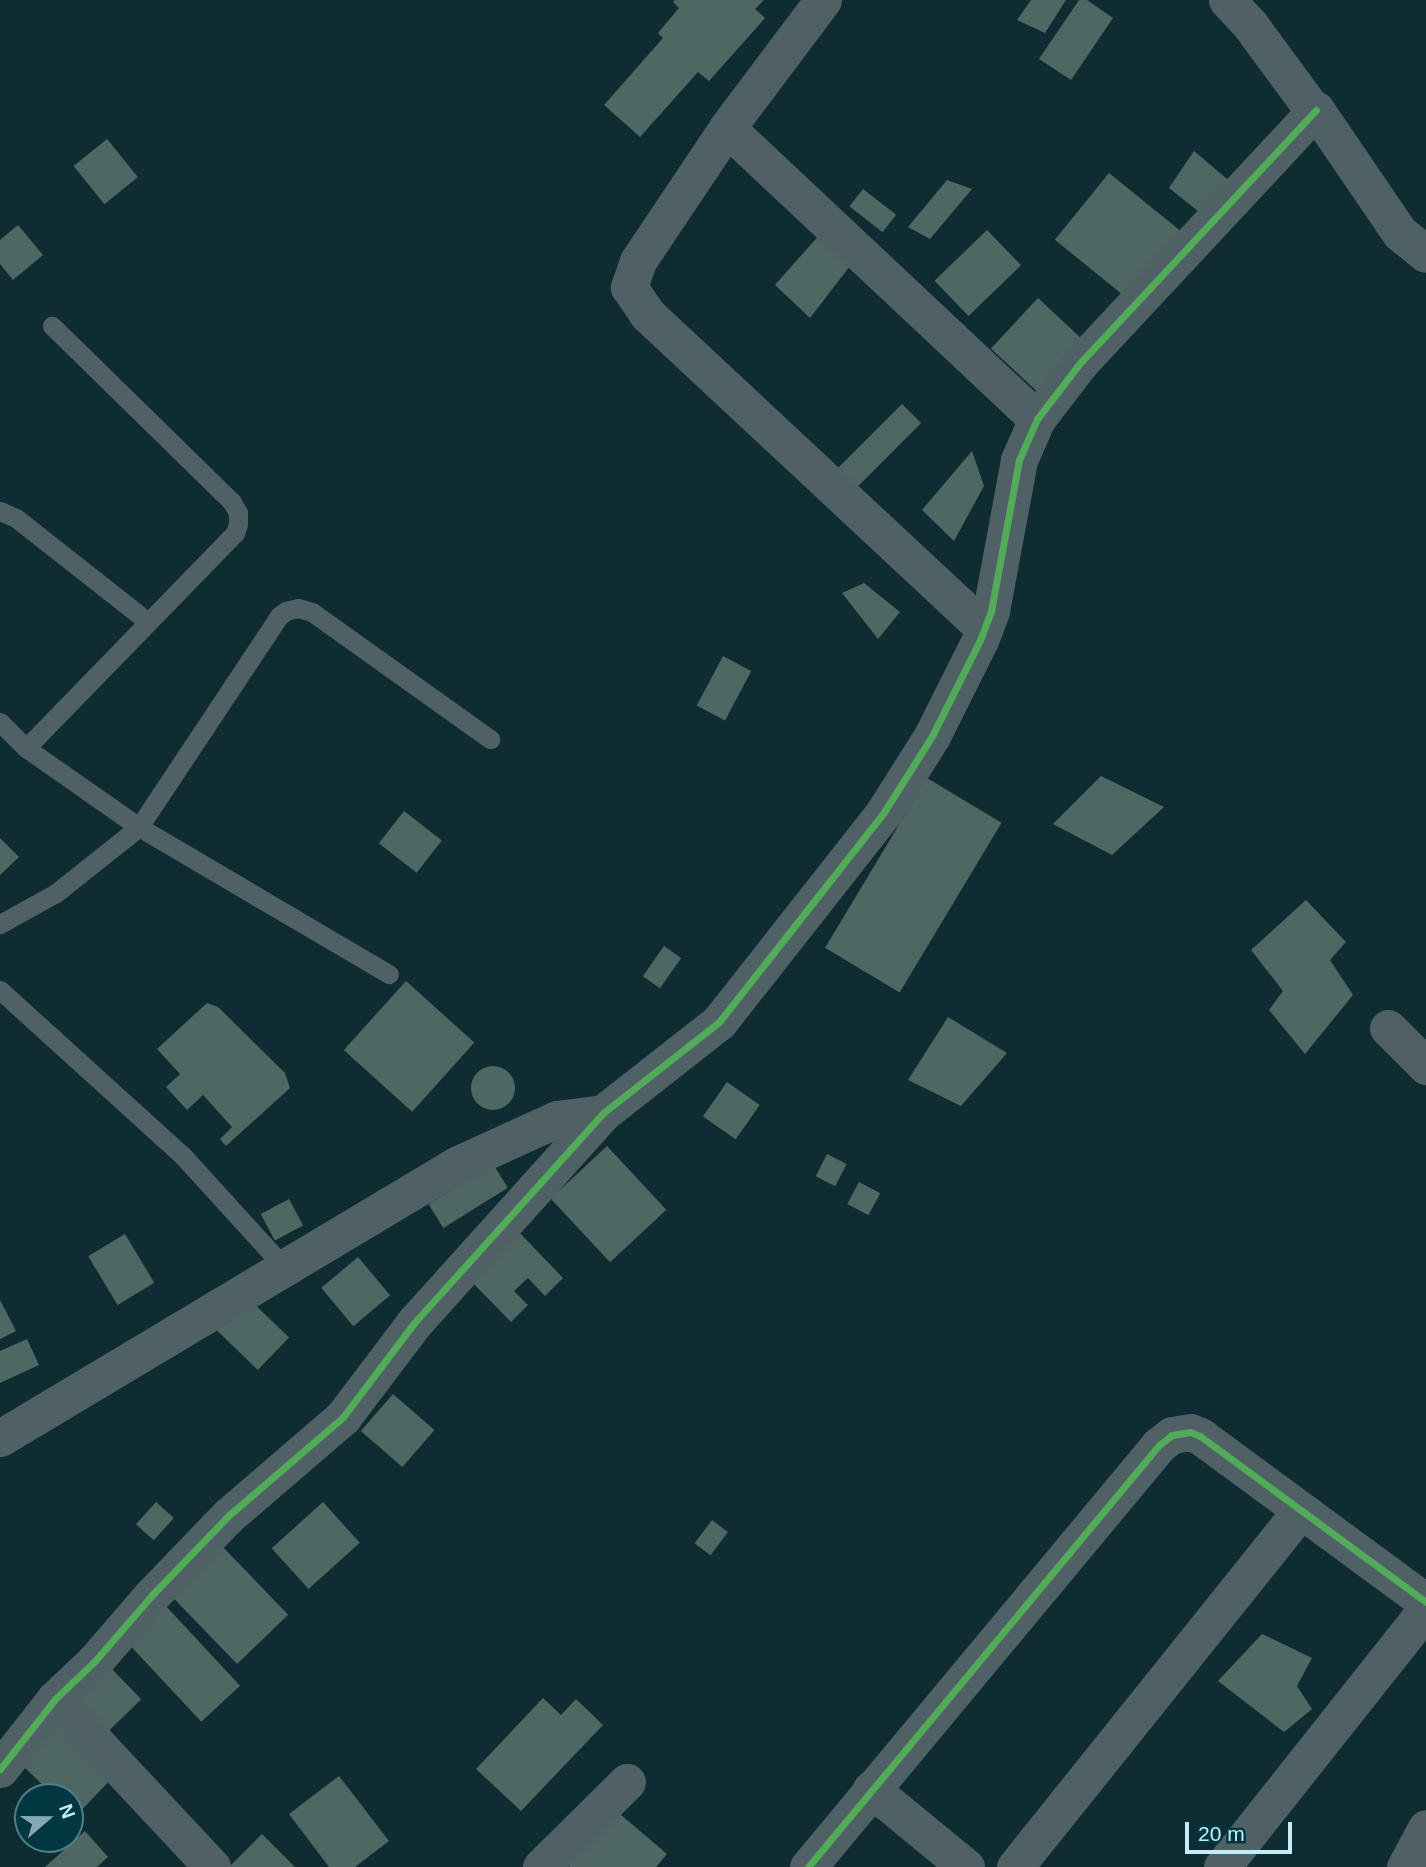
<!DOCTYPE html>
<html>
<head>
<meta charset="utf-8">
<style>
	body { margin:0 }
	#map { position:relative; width:1426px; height:1867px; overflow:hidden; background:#0f2c32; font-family:Arial,sans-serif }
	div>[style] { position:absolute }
	.building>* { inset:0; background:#4e6762; transform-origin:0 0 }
	.round { border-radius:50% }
	.lane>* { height:19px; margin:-9.5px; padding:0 9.5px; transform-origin:9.5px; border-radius:9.5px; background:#506165 }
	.street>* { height:37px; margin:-18.5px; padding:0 18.5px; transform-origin:18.5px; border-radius:18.5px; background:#506165 }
	.cycleway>* { height:7px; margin:-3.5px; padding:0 3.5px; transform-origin:3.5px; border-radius:3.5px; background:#51ab58 }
	span { translate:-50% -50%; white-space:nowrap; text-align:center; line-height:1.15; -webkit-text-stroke:7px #003741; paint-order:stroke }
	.north { position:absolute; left:14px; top:1783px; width:70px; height:70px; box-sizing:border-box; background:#003741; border:2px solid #4e808a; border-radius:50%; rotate:70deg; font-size:19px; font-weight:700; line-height:28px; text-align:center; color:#c3edf7 }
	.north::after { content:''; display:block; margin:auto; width:24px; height:32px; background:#84a9b2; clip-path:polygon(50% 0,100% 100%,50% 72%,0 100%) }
	.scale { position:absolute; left:1185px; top:1822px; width:107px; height:32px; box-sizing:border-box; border:4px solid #c3edf7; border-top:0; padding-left:9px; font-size:21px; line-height:24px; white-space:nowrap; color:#c3edf7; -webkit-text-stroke:5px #003741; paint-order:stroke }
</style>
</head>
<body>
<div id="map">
	<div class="building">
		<i style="clip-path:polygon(675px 0,764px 0,755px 9px,765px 18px,709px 81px,698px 72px,640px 137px,604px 105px,663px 38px,658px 33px,679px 8px,673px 2px)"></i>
		<i style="clip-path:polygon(1031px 0,1066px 0,1045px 33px,1017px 20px)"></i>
		<i style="clip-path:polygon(1079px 0,1087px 0,1113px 18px,1071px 80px,1039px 59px)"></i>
		<i style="left:107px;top:139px;width:49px;height:43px;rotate:51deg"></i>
		<i style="clip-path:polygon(1194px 151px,1233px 184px,1208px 219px,1169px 188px)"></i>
		<i style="left:1109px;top:173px;width:102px;height:86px;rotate:39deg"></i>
		<i style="clip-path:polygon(947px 180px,972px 189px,930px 239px,908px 227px)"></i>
		<i style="left:863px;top:189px;width:42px;height:22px;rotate:38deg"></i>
		<i style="clip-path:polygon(829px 224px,860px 253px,810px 318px,775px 285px)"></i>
		<i style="clip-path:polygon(18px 225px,43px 255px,13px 280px,0 264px,0 240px)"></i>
		<i style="left:987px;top:230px;width:49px;height:73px;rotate:46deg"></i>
		<i style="left:1038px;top:298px;width:66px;height:69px;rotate:43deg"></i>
		<i style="left:902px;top:404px;width:27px;height:92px;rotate:45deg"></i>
		<i style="clip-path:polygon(972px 451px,984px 486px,954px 541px,922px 510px)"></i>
		<i style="clip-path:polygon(864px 583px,900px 612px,878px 639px,842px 593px)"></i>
		<i style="left:723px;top:656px;width:32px;height:56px;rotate:28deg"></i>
		<i style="clip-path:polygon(1101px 776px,1164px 807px,1112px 855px,1053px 824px)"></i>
		<i style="left:927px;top:778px;width:87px;height:198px;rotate:31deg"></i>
		<i style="left:404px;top:811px;width:48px;height:41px;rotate:38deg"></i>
		<i style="clip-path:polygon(0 838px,19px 857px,0 875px)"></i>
		<i style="clip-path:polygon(1306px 900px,1346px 942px,1330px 960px,1353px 995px,1305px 1054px,1269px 1010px,1283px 991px,1251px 950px)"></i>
		<i style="left:664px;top:946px;width:21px;height:37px;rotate:35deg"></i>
		<i style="left:406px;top:981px;width:92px;height:93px;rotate:42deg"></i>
		<i style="clip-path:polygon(207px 1003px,218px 1007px,285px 1073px,290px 1088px,226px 1146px,220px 1139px,232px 1127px,203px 1095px,187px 1110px,166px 1087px,180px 1074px,157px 1049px)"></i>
		<i style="clip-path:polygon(948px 1017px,1007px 1053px,961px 1106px,908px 1080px)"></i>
		<i class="round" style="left:471px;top:1066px;width:44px;height:44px"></i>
		<i style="left:727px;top:1082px;width:40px;height:42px;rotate:35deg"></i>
		<i style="left:607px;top:1146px;width:87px;height:77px;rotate:47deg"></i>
		<i style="left:827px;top:1154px;width:22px;height:25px;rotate:27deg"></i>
		<i style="left:493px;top:1164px;width:28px;height:76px;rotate:58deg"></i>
		<i style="left:859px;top:1182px;width:24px;height:25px;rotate:28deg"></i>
		<i style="left:289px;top:1199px;width:30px;height:32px;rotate:62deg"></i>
		<i style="clip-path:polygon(516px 1229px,563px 1278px,545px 1296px,528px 1278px,514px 1291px,528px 1305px,511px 1322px,467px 1277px)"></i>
		<i style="left:125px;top:1234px;width:57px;height:43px;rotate:59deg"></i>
		<i style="left:358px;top:1257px;width:50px;height:48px;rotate:50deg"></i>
		<i style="left:248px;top:1298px;width:57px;height:45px;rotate:44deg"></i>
		<i style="clip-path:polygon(0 1300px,16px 1331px,0 1339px)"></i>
		<i style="clip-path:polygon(27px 1339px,39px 1365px,0 1383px,0 1351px)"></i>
		<i style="left:393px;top:1394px;width:55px;height:49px;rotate:41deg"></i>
		<i style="left:156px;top:1502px;width:24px;height:30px;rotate:42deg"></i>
		<i style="left:323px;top:1502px;width:55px;height:69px;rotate:48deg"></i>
		<i style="left:712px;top:1520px;width:20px;height:29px;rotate:37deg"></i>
		<i style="left:218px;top:1542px;width:101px;height:71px;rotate:46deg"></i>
		<i style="left:163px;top:1603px;width:113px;height:53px;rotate:47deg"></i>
		<i style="clip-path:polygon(1262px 1634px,1312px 1658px,1297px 1686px,1312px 1709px,1284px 1732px,1218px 1681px)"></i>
		<i style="left:110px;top:1667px;width:45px;height:54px;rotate:46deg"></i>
		<i style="clip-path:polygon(543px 1698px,561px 1715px,576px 1699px,603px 1725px,521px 1811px,476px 1769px)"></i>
		<i style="clip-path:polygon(60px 1723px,114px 1776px,75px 1817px,70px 1812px,70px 1797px,55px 1797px,21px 1764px)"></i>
		<i style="clip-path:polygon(339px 1776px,389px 1841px,355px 1867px,329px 1867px,289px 1814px)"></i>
		<i style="clip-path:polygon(593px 1791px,667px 1854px,656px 1867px,570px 1867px,546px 1846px)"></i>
		<i style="clip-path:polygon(85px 1831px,108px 1857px,97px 1867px,45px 1867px)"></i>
		<i style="clip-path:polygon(262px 1834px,295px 1867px,229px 1867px)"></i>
	</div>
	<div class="lane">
		<i style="left:0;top:511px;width:17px;rotate:24deg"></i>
		<i style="left:16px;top:518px;width:168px;rotate:38.2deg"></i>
		<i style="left:0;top:722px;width:37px;rotate:45deg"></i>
		<i style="left:26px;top:748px;width:138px;rotate:35deg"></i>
		<i style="left:139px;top:827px;width:290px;rotate:30.5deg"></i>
		<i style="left:26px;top:748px;width:300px;rotate:-45.8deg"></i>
		<i style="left:235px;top:533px;width:9px;rotate:-72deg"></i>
		<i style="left:238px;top:524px;width:11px;rotate:-90deg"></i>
		<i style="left:238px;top:513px;width:13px;rotate:-119deg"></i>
		<i style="left:232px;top:502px;width:252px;rotate:-135.6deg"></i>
		<i style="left:0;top:924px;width:64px;rotate:-29deg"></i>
		<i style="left:56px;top:893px;width:106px;rotate:-38.5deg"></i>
		<i style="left:139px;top:827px;width:253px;rotate:-56.4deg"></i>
		<i style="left:279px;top:616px;width:9px;rotate:-36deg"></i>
		<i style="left:286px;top:611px;width:12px;rotate:-14deg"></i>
		<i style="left:298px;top:608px;width:15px;rotate:16deg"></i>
		<i style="left:312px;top:612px;width:219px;rotate:35.5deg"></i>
		<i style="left:0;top:990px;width:247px;rotate:42.2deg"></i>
		<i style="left:183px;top:1156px;width:150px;rotate:47.7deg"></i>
	</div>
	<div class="street">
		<i style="left:823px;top:0;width:160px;rotate:126.9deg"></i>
		<i style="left:727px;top:128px;width:160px;rotate:123.8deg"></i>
		<i style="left:638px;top:261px;width:28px;rotate:109deg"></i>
		<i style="left:629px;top:287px;width:32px;rotate:56deg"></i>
		<i style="left:647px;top:314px;width:461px;rotate:43deg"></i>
		<i style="left:1227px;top:0;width:35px;rotate:47deg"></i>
		<i style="left:1251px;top:26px;width:98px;rotate:53.7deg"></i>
		<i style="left:1309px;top:105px;width:9px;rotate:36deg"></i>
		<i style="left:1316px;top:110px;width:149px;rotate:55.7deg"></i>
		<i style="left:1400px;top:233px;width:33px;rotate:39deg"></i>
		<i style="left:727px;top:128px;width:425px;rotate:43.2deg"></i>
		<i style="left:1388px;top:1028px;width:54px;rotate:45deg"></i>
		<i style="left:0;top:1438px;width:534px;rotate:-30.89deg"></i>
		<i style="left:458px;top:1164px;width:109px;rotate:-24.4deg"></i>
		<i style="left:557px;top:1119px;width:46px;rotate:-7.4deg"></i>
		<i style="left:55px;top:1699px;width:230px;rotate:46.9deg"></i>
		<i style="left:0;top:1769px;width:89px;rotate:-51.8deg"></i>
		<i style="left:55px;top:1699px;width:54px;rotate:-43.5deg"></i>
		<i style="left:94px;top:1662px;width:89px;rotate:-49.1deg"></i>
		<i style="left:152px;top:1595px;width:110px;rotate:-46.1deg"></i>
		<i style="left:228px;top:1516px;width:152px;rotate:-40.7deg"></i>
		<i style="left:343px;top:1417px;width:118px;rotate:-52.9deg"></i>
		<i style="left:414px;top:1323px;width:283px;rotate:-48deg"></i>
		<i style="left:603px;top:1113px;width:147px;rotate:-38.1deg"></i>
		<i style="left:719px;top:1022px;width:267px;rotate:-51.8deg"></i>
		<i style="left:884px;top:812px;width:90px;rotate:-57.7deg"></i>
		<i style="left:932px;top:736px;width:107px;rotate:-63.4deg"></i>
		<i style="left:980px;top:640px;width:31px;rotate:-69deg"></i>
		<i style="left:991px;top:611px;width:154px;rotate:-79.5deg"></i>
		<i style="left:1019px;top:460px;width:45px;rotate:-66.3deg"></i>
		<i style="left:1037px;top:419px;width:71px;rotate:-52.5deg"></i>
		<i style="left:1080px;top:363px;width:346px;rotate:-47deg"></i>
		<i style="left:871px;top:1789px;width:123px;rotate:39.4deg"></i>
		<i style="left:541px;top:1867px;width:121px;rotate:-44.7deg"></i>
		<i style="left:808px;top:1867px;width:549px;rotate:-50.25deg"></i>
		<i style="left:1159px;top:1445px;width:16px;rotate:-38deg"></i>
		<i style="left:1172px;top:1435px;width:18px;rotate:-9deg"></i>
		<i style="left:1190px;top:1432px;width:11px;rotate:22deg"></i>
		<i style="left:1200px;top:1436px;width:280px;rotate:36.3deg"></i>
		<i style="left:1015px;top:1867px;width:456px;rotate:-51.3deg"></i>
		<i style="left:1222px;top:1867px;width:328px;rotate:-51.6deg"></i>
		<i style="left:1405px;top:1867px;width:44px;rotate:-61.7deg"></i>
	</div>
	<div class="cycleway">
		<i style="left:0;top:1769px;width:89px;rotate:-51.8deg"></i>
		<i style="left:55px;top:1699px;width:54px;rotate:-43.5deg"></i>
		<i style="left:94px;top:1662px;width:89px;rotate:-49.1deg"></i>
		<i style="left:152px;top:1595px;width:110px;rotate:-46.1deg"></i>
		<i style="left:228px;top:1516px;width:152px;rotate:-40.7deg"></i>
		<i style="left:343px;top:1417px;width:118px;rotate:-52.9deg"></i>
		<i style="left:414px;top:1323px;width:283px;rotate:-48deg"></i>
		<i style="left:603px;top:1113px;width:147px;rotate:-38.1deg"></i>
		<i style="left:719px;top:1022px;width:267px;rotate:-51.8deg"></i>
		<i style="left:884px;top:812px;width:90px;rotate:-57.7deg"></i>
		<i style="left:932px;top:736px;width:107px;rotate:-63.4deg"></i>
		<i style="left:980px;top:640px;width:31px;rotate:-69deg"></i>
		<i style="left:991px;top:611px;width:154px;rotate:-79.5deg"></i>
		<i style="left:1019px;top:460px;width:45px;rotate:-66.3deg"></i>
		<i style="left:1037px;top:419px;width:71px;rotate:-52.5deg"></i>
		<i style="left:1080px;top:363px;width:346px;rotate:-47deg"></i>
		<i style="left:808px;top:1867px;width:549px;rotate:-50.25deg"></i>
		<i style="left:1159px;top:1445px;width:16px;rotate:-38deg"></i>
		<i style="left:1172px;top:1435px;width:18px;rotate:-9deg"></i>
		<i style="left:1190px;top:1432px;width:11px;rotate:22deg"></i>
		<i style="left:1200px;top:1436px;width:280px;rotate:36.3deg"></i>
	</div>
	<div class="north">N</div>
	<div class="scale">20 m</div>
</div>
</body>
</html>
